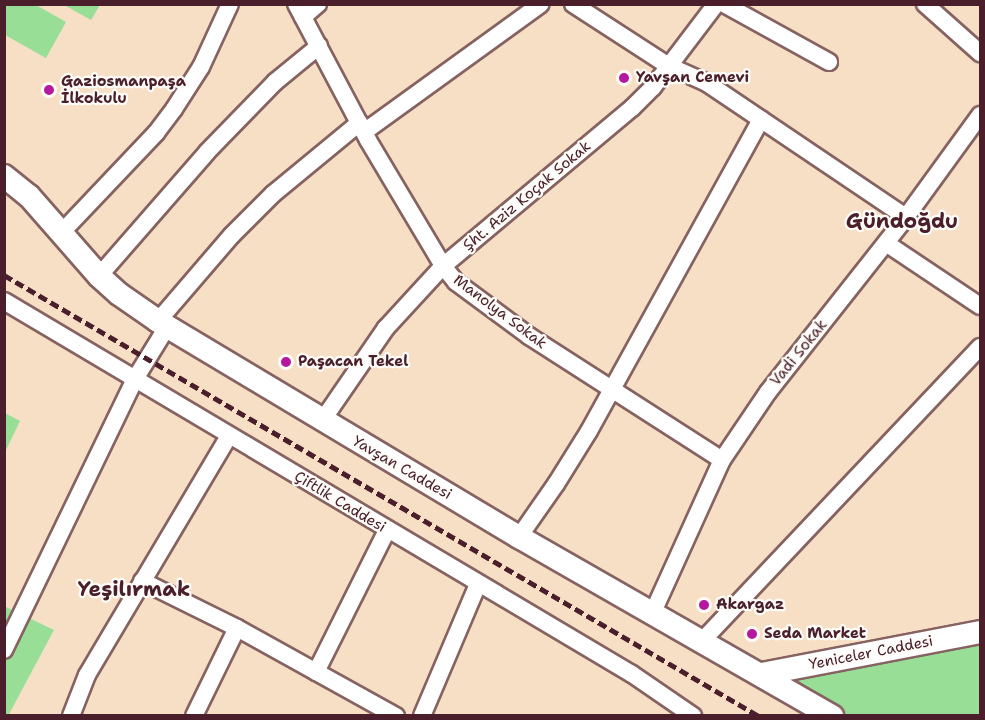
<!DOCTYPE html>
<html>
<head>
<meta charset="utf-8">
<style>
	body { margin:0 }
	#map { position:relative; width:985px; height:720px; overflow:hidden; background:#f6dfc5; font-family:"Shantell Sans",sans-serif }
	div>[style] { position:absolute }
	.green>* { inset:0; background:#99de97 }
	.roads { filter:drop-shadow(2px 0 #866261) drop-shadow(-2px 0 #866261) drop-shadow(0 2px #866261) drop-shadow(0 -2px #866261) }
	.street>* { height:16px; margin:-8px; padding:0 8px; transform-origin:8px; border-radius:8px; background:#fff }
	.secondary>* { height:22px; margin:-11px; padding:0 11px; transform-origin:11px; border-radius:11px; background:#fff }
	.rail>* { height:4.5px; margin-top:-2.25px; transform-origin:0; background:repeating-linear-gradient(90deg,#4a1f2b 0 9px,transparent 0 13.5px) }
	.dots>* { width:16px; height:16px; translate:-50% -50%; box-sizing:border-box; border:3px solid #fdfcf7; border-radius:50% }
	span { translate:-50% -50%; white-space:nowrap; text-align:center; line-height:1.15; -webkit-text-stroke:4.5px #fdfcf7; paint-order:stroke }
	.poi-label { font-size:15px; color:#4a1f2b; font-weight:700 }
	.left { translate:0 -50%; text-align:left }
	.street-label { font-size:15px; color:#4a1f2b }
	.district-label { font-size:21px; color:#4a1f2b; font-weight:700 }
	.frame { position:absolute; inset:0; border:6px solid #4a1f2b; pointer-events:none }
</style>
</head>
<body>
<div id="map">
	<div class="green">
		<i style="clip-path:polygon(5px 4px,36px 5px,66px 22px,46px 58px,5px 35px)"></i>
		<i style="clip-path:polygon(64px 5px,100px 5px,91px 20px)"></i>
		<i style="clip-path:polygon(5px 413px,20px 421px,5px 452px)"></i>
		<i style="clip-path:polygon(4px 606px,54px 630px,8px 716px,4px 715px)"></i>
		<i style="clip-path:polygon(980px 632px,980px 715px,832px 715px,762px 674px)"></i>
	</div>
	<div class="roads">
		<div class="street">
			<i style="left:296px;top:4px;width:154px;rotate:62.1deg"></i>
			<i style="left:368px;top:140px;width:147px;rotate:59.2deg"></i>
			<i style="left:443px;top:266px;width:21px;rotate:51deg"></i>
			<i style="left:456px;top:282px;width:91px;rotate:36.5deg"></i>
			<i style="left:529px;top:336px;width:229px;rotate:32.7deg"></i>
			<i style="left:573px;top:4px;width:114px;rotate:32.9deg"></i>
			<i style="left:669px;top:66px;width:42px;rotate:24.1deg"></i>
			<i style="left:707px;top:83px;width:240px;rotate:34deg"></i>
			<i style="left:724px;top:4px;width:120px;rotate:28.9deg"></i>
			<i style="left:925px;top:4px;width:74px;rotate:41.7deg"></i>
			<i style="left:303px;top:17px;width:20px;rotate:-41deg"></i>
			<i style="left:364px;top:132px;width:218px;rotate:-35.9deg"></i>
			<i style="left:62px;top:232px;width:137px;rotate:-46.5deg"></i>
			<i style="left:156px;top:133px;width:30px;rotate:-53deg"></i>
			<i style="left:174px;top:109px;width:50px;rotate:-57.3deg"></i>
			<i style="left:201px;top:67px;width:69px;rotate:-65.3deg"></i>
			<i style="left:886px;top:243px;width:113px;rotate:33.8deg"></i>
			<i style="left:99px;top:276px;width:164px;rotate:-48.9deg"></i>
			<i style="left:207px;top:152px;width:98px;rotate:-45.8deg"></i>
			<i style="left:275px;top:82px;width:57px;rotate:-39.3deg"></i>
			<i style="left:4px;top:301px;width:730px;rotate:30.71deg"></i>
			<i style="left:632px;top:674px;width:74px;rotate:34.5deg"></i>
			<i style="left:158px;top:321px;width:113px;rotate:-49.3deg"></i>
			<i style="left:232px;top:235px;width:58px;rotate:-45deg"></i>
			<i style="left:273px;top:194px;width:112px;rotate:-39.5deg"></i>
			<i style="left:322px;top:421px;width:113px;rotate:-55.5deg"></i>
			<i style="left:386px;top:328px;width:84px;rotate:-47.4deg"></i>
			<i style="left:443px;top:266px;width:246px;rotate:-39.9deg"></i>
			<i style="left:632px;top:108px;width:30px;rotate:-45deg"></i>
			<i style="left:653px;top:87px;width:104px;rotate:-52.8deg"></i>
			<i style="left:519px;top:537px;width:65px;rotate:-55.1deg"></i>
			<i style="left:556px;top:484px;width:62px;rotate:-58.1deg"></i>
			<i style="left:589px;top:431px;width:356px;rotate:-61.1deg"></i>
			<i style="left:142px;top:581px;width:106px;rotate:26.3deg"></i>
			<i style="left:237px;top:628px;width:182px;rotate:29deg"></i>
			<i style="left:653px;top:612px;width:167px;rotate:-65.6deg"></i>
			<i style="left:722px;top:460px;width:82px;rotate:-55.9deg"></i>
			<i style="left:768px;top:392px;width:223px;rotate:-51.7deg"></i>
			<i style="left:906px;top:217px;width:126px;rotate:-54deg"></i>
			<i style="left:702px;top:641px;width:405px;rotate:-46.6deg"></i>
			<i style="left:4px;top:650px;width:301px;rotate:-64.2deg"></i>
			<i style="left:135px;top:379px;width:61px;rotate:-58.4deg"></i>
			<i style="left:316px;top:672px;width:159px;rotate:-63.4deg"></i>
			<i style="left:71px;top:716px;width:44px;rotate:-68.7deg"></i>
			<i style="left:87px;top:675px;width:278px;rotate:-59.3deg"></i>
			<i style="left:194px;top:716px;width:98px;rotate:-64deg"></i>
			<i style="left:422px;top:716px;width:143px;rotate:-67deg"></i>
		</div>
		<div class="secondary">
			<i style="left:4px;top:176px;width:32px;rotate:39deg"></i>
			<i style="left:29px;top:196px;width:106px;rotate:48.8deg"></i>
			<i style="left:99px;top:276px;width:27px;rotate:42deg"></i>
			<i style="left:119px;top:294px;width:47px;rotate:34.7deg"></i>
			<i style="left:158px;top:321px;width:421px;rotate:30.9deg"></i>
			<i style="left:519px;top:537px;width:361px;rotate:29.8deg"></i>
			<i style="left:762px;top:674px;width:222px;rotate:-10.9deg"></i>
		</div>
	</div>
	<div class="rail">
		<i style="left:4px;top:275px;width:874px;rotate:30.29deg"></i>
	</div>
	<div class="dots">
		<i style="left:624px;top:78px;background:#b5179e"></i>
		<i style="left:49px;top:90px;background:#b5179e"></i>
		<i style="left:286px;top:362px;background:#b5179e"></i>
		<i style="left:704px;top:605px;background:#b5179e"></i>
		<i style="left:752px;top:634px;background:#b5179e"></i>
	</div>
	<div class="poi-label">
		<span class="left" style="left:636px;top:78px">Yavşan Cemevi</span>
		<span class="left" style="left:61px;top:90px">Gaziosmanpaşa<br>İlkokulu</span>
		<span class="left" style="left:298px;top:362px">Paşacan Tekel</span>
		<span class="left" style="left:716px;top:605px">Akargaz</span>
		<span class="left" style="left:764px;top:634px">Seda Market</span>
	</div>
	<div class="street-label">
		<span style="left:527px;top:196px;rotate:-40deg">Şht. Aziz Koçak Sokak</span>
		<span style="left:500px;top:312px;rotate:37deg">Manolya Sokak</span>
		<span style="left:799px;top:353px;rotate:-51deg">Vadi Sokak</span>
		<span style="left:402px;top:468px;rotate:30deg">Yavşan Caddesi</span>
		<span style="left:340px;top:502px;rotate:31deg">Çiftlik Caddesi</span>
		<span style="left:871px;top:653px;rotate:-11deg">Yeniceler Caddesi</span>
	</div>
	<div class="district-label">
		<span style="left:902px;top:221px">Gündoğdu</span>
		<span style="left:134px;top:589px">Yeşilırmak</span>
	</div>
	<div class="frame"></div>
</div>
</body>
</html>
